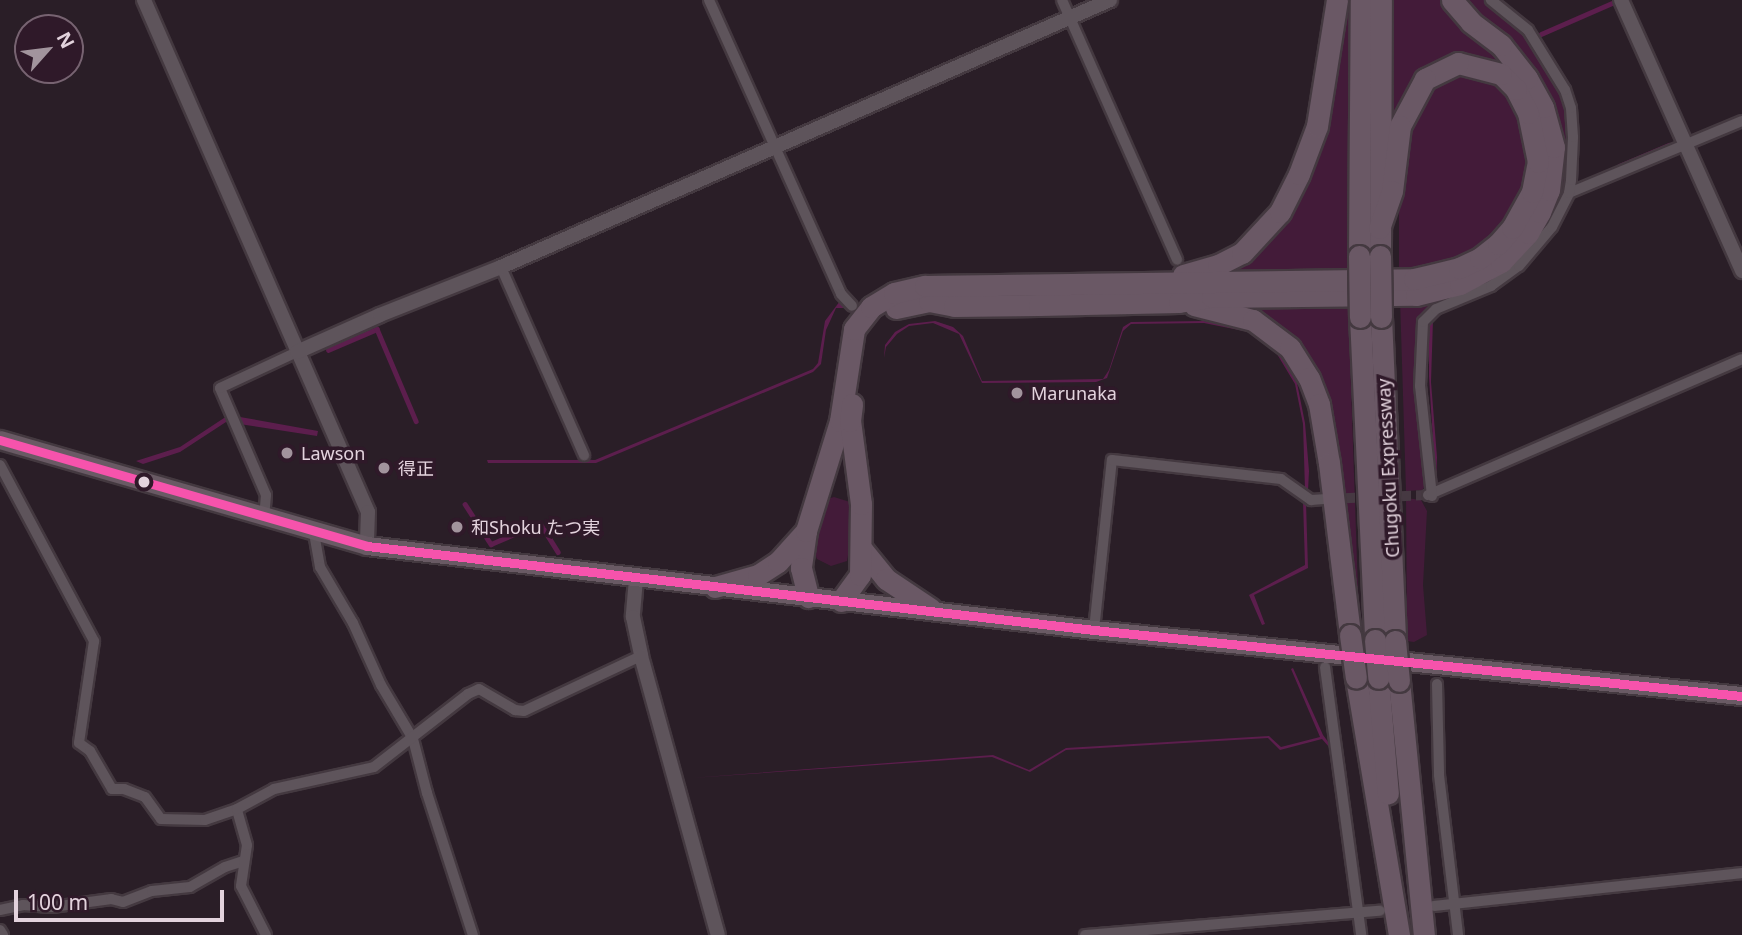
<!DOCTYPE html>
<html>
<head>
<meta charset="utf-8">
<style>
	body { margin:0 }
	#map { position:relative; width:1742px; height:935px; overflow:hidden; background:#2a1e27; font-family:"Noto Sans","Noto Sans JP",sans-serif }
	div>[style] { position:absolute }
	.green>* { inset:0; background:#431b39 }
	.water>* { inset:0; background:#5c1e4d }
	.stream>* { height:4.5px; margin:-2.25px; padding:0 2.25px; transform-origin:2.25px; border-radius:2.25px; background:#5c1e4d }
	.minor-tunnel>* { height:10px; margin-top:-5px; transform-origin:0; background:repeating-linear-gradient(90deg,#463942 0 10px,transparent 0 15px) }
	.roads { filter:drop-shadow(2px 0 #443940) drop-shadow(-2px 0 #443940) drop-shadow(0 2px #443940) drop-shadow(0 -2px #443940) }
	.minor>* { height:10px; margin:-5px; padding:0 5px; transform-origin:5px; border-radius:5px; background:#5e545b }
	.tertiary>* { height:14px; margin:-7px; padding:0 7px; transform-origin:7px; border-radius:7px; background:#5e545b }
	.primary>* { height:18px; margin:-9px; padding:0 9px; transform-origin:9px; border-radius:9px; background:#695a64 }
	.motorway>* { height:21px; margin:-10.5px; padding:0 10.5px; transform-origin:10.5px; border-radius:10.5px; background:#6a5865 }
	.bridges { filter:drop-shadow(2px 0 #443940) drop-shadow(-2px 0 #443940) drop-shadow(0 2px #443940) drop-shadow(0 -2px #443940) }
	.motorway-bridge>* { height:21px; margin:-10.5px; padding:0 10.5px; transform-origin:10.5px; border-radius:10.5px; background:#6a5865 }
	.bus-1>* { height:9px; margin:-4.5px; padding:0 4.5px; transform-origin:4.5px; border-radius:4.5px; background:#f653ac }
	.dots>* { width:19px; height:19px; translate:-50% -50%; box-sizing:border-box; border:4px solid #2f1929; border-radius:50% }
	span { translate:-50% -50%; white-space:nowrap; text-align:center; line-height:1.15; -webkit-text-stroke:7px #2f1929; paint-order:stroke }
	.poi-label { font-size:18px; color:#e3d3dd }
	.left { translate:0 -50%; text-align:left }
	.street-label { font-size:18px; color:#e3d3dd }
	.north { position:absolute; left:14px; top:14px; width:70px; height:70px; box-sizing:border-box; background:#2f1929; border:2px solid #776371; border-radius:50%; rotate:62deg; font-size:19px; font-weight:700; line-height:28px; text-align:center; color:#e3d3dd }
	.north::after { content:''; display:block; margin:auto; width:24px; height:32px; background:#a2949d; clip-path:polygon(50% 0,100% 100%,50% 72%,0 100%) }
	.scale { position:absolute; left:14px; top:890px; width:210px; height:32px; box-sizing:border-box; border:4px solid #e3d3dd; border-top:0; padding-left:9px; font-size:21px; line-height:24px; white-space:nowrap; color:#e3d3dd; -webkit-text-stroke:5px #2f1929; paint-order:stroke }
</style>
</head>
<body>
<div id="map">
	<div class="green">
		<i style="clip-path:polygon(1345px 0,1351px 0,1348px 276px,1204px 276px,1290px 209px)"></i>
		<i style="clip-path:polygon(1394px 0,1443px 0,1512px 71px,1490px 60px,1468px 56px,1448px 60px,1391px 130px)"></i>
		<i style="clip-path:polygon(1460px 0,1485px 0,1531px 41px,1562px 91px,1570px 161px,1562px 198px,1549px 225px,1517px 262px,1495px 280px,1433px 305px,1420px 319px,1427px 484px,1422px 490px,1406px 491px,1400px 299px,1455px 291px,1559px 146px)"></i>
		<i style="clip-path:polygon(1475px 72px,1510px 92px,1532px 145px,1518px 211px,1473px 255px,1399px 274px,1399px 182px,1409px 123px,1429px 89px,1445px 76px)"></i>
		<i style="clip-path:polygon(1215px 301px,1348px 301px,1359px 618px,1316px 377px)"></i>
		<i style="clip-path:polygon(834px 497px,850px 502px,853px 526px,847px 561px,831px 566px,817px 559px,813px 548px,824px 500px)"></i>
		<i style="clip-path:polygon(1406px 498px,1421px 500px,1427px 511px,1423px 585px,1427px 635px,1414px 642px,1407px 641px)"></i>
	</div>
	<div class="water">
		<i style="clip-path:polygon(1568px 203px,1556px 232px,1528px 265px,1491px 293px,1441px 313px,1433px 320px,1431px 382px,1437px 457px,1436px 488px,1429px 377px,1429px 323px,1438px 312px,1527px 263px,1548px 239px)"></i>
		<i style="clip-path:polygon(840px 301px,846px 308px,836px 308px,826px 330px,821px 364px,813px 372px,596px 463px,488px 463px,487px 460px,595px 460px,813px 369px,818px 363px,825px 321px)"></i>
		<i style="clip-path:polygon(935px 321px,953px 327px,963px 336px,982px 381px,1103px 379px,1109px 370px,1123px 327px,1131px 322px,1204px 321px,1249px 330px,1279px 353px,1297px 383px,1305px 423px,1309px 471px,1308px 491px,1305px 490px,1303px 424px,1295px 384px,1277px 354px,1249px 332px,1204px 323px,1131px 324px,1123px 331px,1107px 378px,1096px 382px,982px 383px,959px 334px,933px 323px,909px 326px,897px 334px,886px 347px,884px 358px,885px 345px,895px 332px,909px 324px)"></i>
		<i style="clip-path:polygon(240px 417px,318px 431px,317px 436px,226px 422px,180px 452px,143px 464px,136px 461px,180px 447px,224px 418px)"></i>
		<i style="clip-path:polygon(1303px 501px,1306px 502px,1308px 568px,1254px 595px,1265px 624px,1262px 625px,1249px 595px,1305px 565px)"></i>
		<i style="clip-path:polygon(1293px 668px,1323px 735px,1332px 747px,1358px 935px,1354px 927px,1333px 767px,1329px 747px,1322px 739px,1280px 750px,1268px 738px,1066px 750px,1030px 772px,992px 757px,691px 778px,993px 755px,1029px 770px,1066px 748px,1269px 736px,1281px 747px,1320px 737px,1291px 669px)"></i>
	</div>
	<div class="stream">
		<i style="left:1541px;top:34px;width:77px;rotate:-23.6deg"></i>
		<i style="left:1619px;top:166px;width:54px;rotate:-22.8deg"></i>
		<i style="left:328px;top:350px;width:53px;rotate:-23.2deg"></i>
		<i style="left:377px;top:329px;width:100px;rotate:67deg"></i>
		<i style="left:465px;top:504px;width:48px;rotate:57deg"></i>
		<i style="left:491px;top:544px;width:53px;rotate:-23.2deg"></i>
		<i style="left:540px;top:523px;width:34px;rotate:58deg"></i>
	</div>
	<div class="minor-tunnel">
		<i style="left:1386px;top:497px;width:39px;rotate:-3deg"></i>
		<i style="left:1330px;top:499px;width:40px;rotate:-2.9deg"></i>
	</div>
	<div class="roads">
		<div class="minor">
			<i style="left:709px;top:0;width:322px;rotate:65.8deg"></i>
			<i style="left:841px;top:294px;width:16px;rotate:47deg"></i>
			<i style="left:1062px;top:0;width:284px;rotate:66.1deg"></i>
			<i style="left:1569px;top:193px;width:187px;rotate:-22.6deg"></i>
			<i style="left:501px;top:267px;width:206px;rotate:66.2deg"></i>
			<i style="left:0;top:465px;width:200px;rotate:61.9deg"></i>
			<i style="left:94px;top:641px;width:103px;rotate:98.4deg"></i>
			<i style="left:79px;top:743px;width:14px;rotate:36deg"></i>
			<i style="left:90px;top:751px;width:44px;rotate:59.9deg"></i>
			<i style="left:112px;top:789px;width:12px"></i>
			<i style="left:124px;top:789px;width:22px;rotate:21deg"></i>
			<i style="left:145px;top:797px;width:27px;rotate:54deg"></i>
			<i style="left:161px;top:819px;width:44px;rotate:1.3deg"></i>
			<i style="left:205px;top:820px;width:34px;rotate:-19deg"></i>
			<i style="left:1428px;top:495px;width:342px;rotate:-23.4deg"></i>
			<i style="left:1432px;top:496px;width:111px;rotate:-96.2deg"></i>
			<i style="left:1420px;top:386px;width:64px;rotate:-87.3deg"></i>
			<i style="left:1423px;top:322px;width:18px;rotate:-45deg"></i>
			<i style="left:1436px;top:309px;width:60px;rotate:-22.7deg"></i>
			<i style="left:1491px;top:286px;width:34px;rotate:-36deg"></i>
			<i style="left:1519px;top:266px;width:51px;rotate:-49.8deg"></i>
			<i style="left:1552px;top:227px;width:38px;rotate:-63deg"></i>
			<i style="left:1569px;top:193px;width:13px;rotate:-81deg"></i>
			<i style="left:1571px;top:180px;width:43px;rotate:-87.3deg"></i>
			<i style="left:1573px;top:137px;width:29px;rotate:-94deg"></i>
			<i style="left:1571px;top:108px;width:19px;rotate:-108deg"></i>
			<i style="left:1565px;top:90px;width:70px;rotate:-121.7deg"></i>
			<i style="left:1528px;top:30px;width:48px;rotate:-141deg"></i>
			<i style="left:264px;top:518px;width:23px;rotate:-85deg"></i>
			<i style="left:266px;top:495px;width:116px;rotate:-113.3deg"></i>
			<i style="left:220px;top:388px;width:85px;rotate:-25.1deg"></i>
			<i style="left:314px;top:533px;width:35px;rotate:80deg"></i>
			<i style="left:320px;top:567px;width:65px;rotate:59.5deg"></i>
			<i style="left:353px;top:623px;width:68px;rotate:65.7deg"></i>
			<i style="left:381px;top:685px;width:63px;rotate:59.3deg"></i>
			<i style="left:413px;top:739px;width:56px;rotate:75.5deg"></i>
			<i style="left:427px;top:793px;width:149px;rotate:72.1deg"></i>
			<i style="left:1094px;top:630px;width:171px;rotate:-84deg"></i>
			<i style="left:1112px;top:460px;width:170px;rotate:6.4deg"></i>
			<i style="left:1281px;top:479px;width:37px;rotate:35deg"></i>
			<i style="left:1311px;top:500px;width:16px;rotate:-4deg"></i>
			<i style="left:1325px;top:667px;width:270px;rotate:82.3deg"></i>
			<i style="left:1437px;top:684px;width:91px;rotate:88.7deg"></i>
			<i style="left:1439px;top:775px;width:161px;rotate:83.2deg"></i>
			<i style="left:1434px;top:906px;width:310px;rotate:-6.1deg"></i>
			<i style="left:0;top:910px;width:24px;rotate:-12deg"></i>
			<i style="left:23px;top:905px;width:29px;rotate:4deg"></i>
			<i style="left:52px;top:907px;width:60px;rotate:-7.7deg"></i>
			<i style="left:111px;top:899px;width:12px;rotate:14deg"></i>
			<i style="left:123px;top:902px;width:31px;rotate:-21deg"></i>
			<i style="left:152px;top:891px;width:38px;rotate:-6deg"></i>
			<i style="left:190px;top:887px;width:40px;rotate:-29.7deg"></i>
			<i style="left:225px;top:867px;width:19px;rotate:-18deg"></i>
			<i style="left:0;top:930px;width:6px;rotate:59deg"></i>
			<i style="left:266px;top:935px;width:55px;rotate:-117deg"></i>
			<i style="left:241px;top:886px;width:41px;rotate:-81.7deg"></i>
			<i style="left:247px;top:845px;width:37px;rotate:-106deg"></i>
			<i style="left:237px;top:809px;width:42px;rotate:-28.4deg"></i>
			<i style="left:274px;top:789px;width:102px;rotate:-12.4deg"></i>
			<i style="left:374px;top:767px;width:119px;rotate:-37.8deg"></i>
			<i style="left:468px;top:694px;width:12px;rotate:-24deg"></i>
			<i style="left:479px;top:689px;width:42px;rotate:30.3deg"></i>
			<i style="left:515px;top:710px;width:9px;rotate:6deg"></i>
			<i style="left:524px;top:711px;width:129px;rotate:-25.2deg"></i>
			<i style="left:1085px;top:935px;width:296px;rotate:-4.7deg"></i>
		</div>
		<div class="tertiary">
			<i style="left:144px;top:0;width:559px;rotate:66.37deg"></i>
			<i style="left:368px;top:512px;width:34px;rotate:92deg"></i>
			<i style="left:1621px;top:0;width:297px;rotate:65.9deg"></i>
			<i style="left:297px;top:352px;width:91px;rotate:-24deg"></i>
			<i style="left:380px;top:315px;width:130px;rotate:-21.6deg"></i>
			<i style="left:501px;top:267px;width:665px;rotate:-23.67deg"></i>
			<i style="left:636px;top:579px;width:38px;rotate:95deg"></i>
			<i style="left:633px;top:617px;width:40px;rotate:78deg"></i>
			<i style="left:641px;top:656px;width:289px;rotate:74.6deg"></i>
		</div>
		<div class="primary">
			<i style="left:0;top:440px;width:382px;rotate:16.1deg"></i>
			<i style="left:367px;top:546px;width:732px;rotate:6.59deg"></i>
			<i style="left:1094px;top:630px;width:651px;rotate:5.82deg"></i>
		</div>
		<div class="motorway">
			<i style="left:1359px;top:256px;width:256px;rotate:-89.6deg"></i>
			<i style="left:1380px;top:256px;width:256px;rotate:-89.8deg"></i>
			<i style="left:1183px;top:275px;width:36px;rotate:-16deg"></i>
			<i style="left:1218px;top:265px;width:27px;rotate:-27deg"></i>
			<i style="left:1242px;top:253px;width:56px;rotate:-47.2deg"></i>
			<i style="left:1280px;top:212px;width:42px;rotate:-63.4deg"></i>
			<i style="left:1299px;top:174px;width:51px;rotate:-69.4deg"></i>
			<i style="left:1317px;top:126px;width:128px;rotate:-81deg"></i>
			<i style="left:1194px;top:305px;width:61px;rotate:14.3deg"></i>
			<i style="left:1253px;top:320px;width:46px;rotate:37.1deg"></i>
			<i style="left:1290px;top:348px;width:36px;rotate:58deg"></i>
			<i style="left:1309px;top:378px;width:28px;rotate:69deg"></i>
			<i style="left:1319px;top:404px;width:60px;rotate:80.4deg"></i>
			<i style="left:1329px;top:463px;width:173px;rotate:83deg"></i>
			<i style="left:896px;top:308px;width:34px;rotate:-12deg"></i>
			<i style="left:929px;top:301px;width:25px;rotate:11deg"></i>
			<i style="left:954px;top:306px;width:85px;rotate:-0.7deg"></i>
			<i style="left:1039px;top:305px;width:140px;rotate:-1.2deg"></i>
			<i style="left:1179px;top:302px;width:33px;rotate:-9deg"></i>
			<i style="left:1212px;top:297px;width:204px;rotate:-0.6deg"></i>
			<i style="left:1416px;top:295px;width:45px;rotate:-14deg"></i>
			<i style="left:1460px;top:284px;width:47px;rotate:-28.2deg"></i>
			<i style="left:1501px;top:262px;width:40px;rotate:-47deg"></i>
			<i style="left:1528px;top:233px;width:24px;rotate:-60deg"></i>
			<i style="left:1540px;top:212px;width:24px;rotate:-68deg"></i>
			<i style="left:1549px;top:190px;width:43px;rotate:-83.4deg"></i>
			<i style="left:1554px;top:147px;width:41px;rotate:-105.4deg"></i>
			<i style="left:1543px;top:107px;width:33px;rotate:-119deg"></i>
			<i style="left:1527px;top:78px;width:42px;rotate:-128.2deg"></i>
			<i style="left:1501px;top:45px;width:38px;rotate:-143deg"></i>
			<i style="left:1471px;top:22px;width:29px;rotate:-131deg"></i>
			<i style="left:1360px;top:317px;width:323px;rotate:87.3deg"></i>
			<i style="left:1381px;top:317px;width:324px;rotate:87.5deg"></i>
			<i style="left:806px;top:531px;width:37px;rotate:98deg"></i>
			<i style="left:801px;top:568px;width:30px;rotate:76deg"></i>
			<i style="left:861px;top:548px;width:40px;rotate:51deg"></i>
			<i style="left:886px;top:579px;width:54px;rotate:33.7deg"></i>
			<i style="left:715px;top:587px;width:45px;rotate:-15.6deg"></i>
			<i style="left:758px;top:575px;width:24px;rotate:-33deg"></i>
			<i style="left:778px;top:562px;width:42px;rotate:-47.9deg"></i>
			<i style="left:806px;top:531px;width:115px;rotate:-72.8deg"></i>
			<i style="left:840px;top:421px;width:93px;rotate:-81.3deg"></i>
			<i style="left:854px;top:329px;width:28px;rotate:-52deg"></i>
			<i style="left:871px;top:307px;width:27px;rotate:-31deg"></i>
			<i style="left:894px;top:293px;width:32px;rotate:-13deg"></i>
			<i style="left:925px;top:286px;width:489px;rotate:-0.8deg"></i>
			<i style="left:1414px;top:279px;width:46px;rotate:-13.7deg"></i>
			<i style="left:1459px;top:268px;width:23px;rotate:-25deg"></i>
			<i style="left:1480px;top:258px;width:23px;rotate:-38deg"></i>
			<i style="left:1498px;top:244px;width:21px;rotate:-49deg"></i>
			<i style="left:1512px;top:228px;width:41px;rotate:-60.9deg"></i>
			<i style="left:1532px;top:192px;width:31px;rotate:-79deg"></i>
			<i style="left:1538px;top:162px;width:50px;rotate:-101.5deg"></i>
			<i style="left:1528px;top:113px;width:27px;rotate:-117deg"></i>
			<i style="left:1516px;top:89px;width:21px;rotate:-135deg"></i>
			<i style="left:1501px;top:74px;width:44px;rotate:-165.7deg"></i>
			<i style="left:1458px;top:63px;width:37px;rotate:154deg"></i>
			<i style="left:1425px;top:79px;width:53px;rotate:118deg"></i>
			<i style="left:1400px;top:126px;width:65px;rotate:97deg"></i>
			<i style="left:1392px;top:191px;width:39px;rotate:109deg"></i>
			<i style="left:841px;top:601px;width:32px;rotate:-54deg"></i>
			<i style="left:860px;top:575px;width:71px;rotate:-89.2deg"></i>
			<i style="left:861px;top:504px;width:84px;rotate:-97.5deg"></i>
			<i style="left:850px;top:421px;width:17px;rotate:-83deg"></i>
			<i style="left:1356px;top:678px;width:261px;rotate:80.5deg"></i>
			<i style="left:1378px;top:678px;width:116px;rotate:85.1deg"></i>
			<i style="left:1399px;top:681px;width:255px;rotate:84.4deg"></i>
		</div>
	</div>
	<div class="bridges">
		<div class="motorway-bridge">
			<i style="left:1359px;top:256px;width:61px;rotate:89.1deg"></i>
			<i style="left:1380px;top:256px;width:61px;rotate:89.1deg"></i>
			<i style="left:1350px;top:635px;width:43px;rotate:82.1deg"></i>
			<i style="left:1375px;top:640px;width:38px;rotate:85deg"></i>
			<i style="left:1395px;top:641px;width:40px;rotate:84.3deg"></i>
		</div>
	</div>
	<div class="bus-1">
		<i style="left:0;top:440px;width:382px;rotate:16.1deg"></i>
		<i style="left:367px;top:546px;width:732px;rotate:6.59deg"></i>
		<i style="left:1094px;top:630px;width:651px;rotate:5.82deg"></i>
	</div>
	<div class="dots">
		<i style="left:1017px;top:393px;background:#a2949d"></i>
		<i style="left:287px;top:453px;background:#a2949d"></i>
		<i style="left:384px;top:468px;background:#a2949d"></i>
		<i style="left:144px;top:482px;background:#e3d3dd"></i>
		<i style="left:457px;top:527px;background:#a2949d"></i>
	</div>
	<div class="poi-label">
		<span class="left" style="left:1031px;top:393px">Marunaka</span>
		<span class="left" style="left:301px;top:453px">Lawson</span>
		<span class="left" style="left:398px;top:468px">得正</span>
		<span class="left" style="left:471px;top:527px">和Shoku たつ実</span>
	</div>
	<div class="street-label">
		<span style="left:1388px;top:468px;rotate:-93deg">Chugoku Expressway</span>
	</div>
	<div class="north">N</div>
	<div class="scale">100 m</div>
</div>
</body>
</html>
